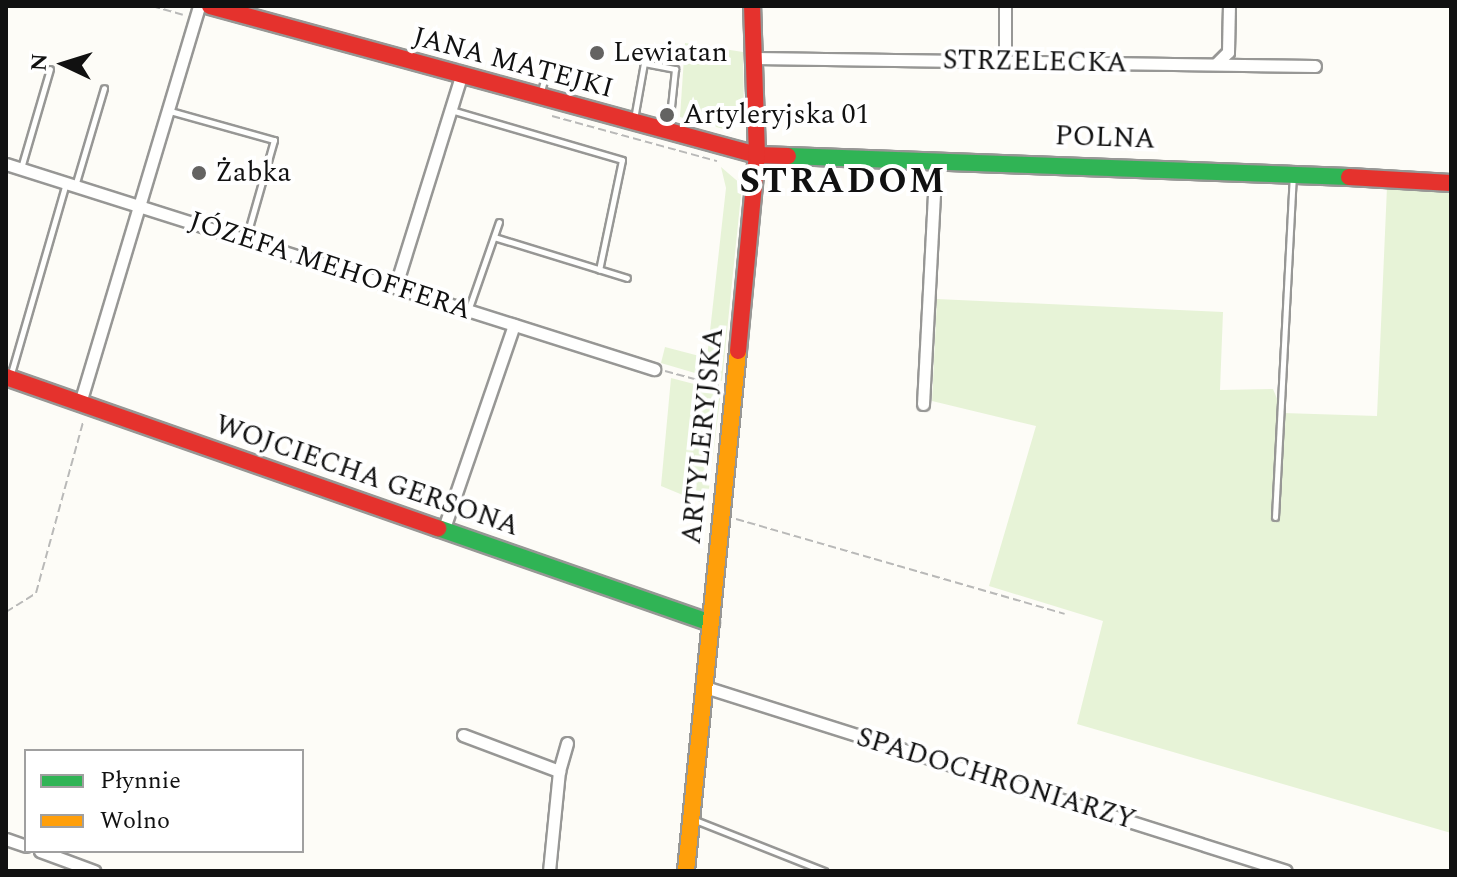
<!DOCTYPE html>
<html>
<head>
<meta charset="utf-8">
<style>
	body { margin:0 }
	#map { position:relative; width:1457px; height:877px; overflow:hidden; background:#fdfcf7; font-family:Spectral,serif }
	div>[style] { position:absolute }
	.green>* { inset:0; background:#e7f3d7 }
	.path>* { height:2px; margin-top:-1px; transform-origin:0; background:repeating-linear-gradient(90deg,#b9b9b8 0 8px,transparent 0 12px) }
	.roads { filter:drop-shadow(2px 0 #979795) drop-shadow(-2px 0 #979795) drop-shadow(0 2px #979795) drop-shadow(0 -2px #979795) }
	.lane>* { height:5px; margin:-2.5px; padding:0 2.5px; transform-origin:2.5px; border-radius:2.5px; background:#fffffe }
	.street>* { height:11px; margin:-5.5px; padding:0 5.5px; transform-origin:5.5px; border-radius:5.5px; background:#fffffe }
	.fast>* { height:16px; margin:-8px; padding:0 8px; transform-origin:8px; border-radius:8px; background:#30b455 }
	.slow>* { height:16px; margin:-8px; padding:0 8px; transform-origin:8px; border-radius:8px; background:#ff9f0a }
	.jam>* { height:16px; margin:-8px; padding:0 8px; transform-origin:8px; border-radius:8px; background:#e5322d }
	.dots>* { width:22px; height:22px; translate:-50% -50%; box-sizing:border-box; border:4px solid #fff; border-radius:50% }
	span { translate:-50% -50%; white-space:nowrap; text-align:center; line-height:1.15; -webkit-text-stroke:8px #fff; paint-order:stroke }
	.poi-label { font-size:28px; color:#111 }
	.left { translate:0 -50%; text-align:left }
	.street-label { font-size:28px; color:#111 }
	.district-label { font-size:36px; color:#111; font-weight:700; letter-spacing:2px }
	.frame { position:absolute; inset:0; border:8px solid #111; pointer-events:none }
	.legend { position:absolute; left:24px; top:749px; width:280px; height:104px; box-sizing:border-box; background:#fff; border:2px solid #a0a0a0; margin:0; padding:10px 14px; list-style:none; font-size:24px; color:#111 }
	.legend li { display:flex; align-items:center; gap:16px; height:40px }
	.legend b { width:40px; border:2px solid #a0a0a0 }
	.north { position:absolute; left:24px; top:24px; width:80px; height:80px; -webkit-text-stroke:6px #fff; paint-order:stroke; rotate:274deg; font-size:22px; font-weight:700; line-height:32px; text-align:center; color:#111 }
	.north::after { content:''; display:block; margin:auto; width:28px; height:36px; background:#111; clip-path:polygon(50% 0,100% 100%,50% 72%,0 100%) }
</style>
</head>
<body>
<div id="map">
	<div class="green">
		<i style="clip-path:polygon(685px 43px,743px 52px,744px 115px,727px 130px,680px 117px)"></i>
		<i style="clip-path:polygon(721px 167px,742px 185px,722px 381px,661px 363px,665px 347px,707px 358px,726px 188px)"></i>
		<i style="clip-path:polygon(1387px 187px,1451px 189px,1451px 833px,1077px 724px,1103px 621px,989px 586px,1036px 426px,932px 401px,937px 299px,1223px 312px,1220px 390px,1273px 389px,1283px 413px,1377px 416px)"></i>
		<i style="clip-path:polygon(671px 378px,721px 391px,707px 505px,661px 486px)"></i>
	</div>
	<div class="path">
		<i style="left:152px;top:6px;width:32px;rotate:16deg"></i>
		<i style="left:552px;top:116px;width:171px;rotate:15.3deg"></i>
		<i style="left:665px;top:371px;width:57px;rotate:15.3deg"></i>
		<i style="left:736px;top:519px;width:342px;rotate:16.1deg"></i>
		<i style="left:6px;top:612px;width:36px;rotate:-32deg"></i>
		<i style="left:36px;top:593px;width:177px;rotate:-74.6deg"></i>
	</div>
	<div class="roads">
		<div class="lane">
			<i style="left:540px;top:95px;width:16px;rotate:-75deg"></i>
			<i style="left:451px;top:110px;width:178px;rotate:16.3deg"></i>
			<i style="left:622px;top:160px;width:112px;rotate:101.8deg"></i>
			<i style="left:170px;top:111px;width:108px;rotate:15.6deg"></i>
			<i style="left:274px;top:140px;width:102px;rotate:105.9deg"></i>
			<i style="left:634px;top:119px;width:57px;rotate:-79.9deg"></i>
			<i style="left:644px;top:63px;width:32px;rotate:11deg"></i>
			<i style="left:675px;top:69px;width:38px;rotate:96deg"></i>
			<i style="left:21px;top:168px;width:103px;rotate:-73.7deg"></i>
			<i style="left:75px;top:186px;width:102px;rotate:-73.5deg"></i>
			<i style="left:494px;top:237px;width:139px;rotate:17.1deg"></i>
			<i style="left:469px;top:308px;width:91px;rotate:-70.8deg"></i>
			<i style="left:10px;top:377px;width:202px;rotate:-73.9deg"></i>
			<i style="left:1275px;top:517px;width:342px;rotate:-87deg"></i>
			<i style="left:695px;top:820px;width:139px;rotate:21.6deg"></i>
		</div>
		<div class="street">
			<i style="left:755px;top:58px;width:560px;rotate:0.82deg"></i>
			<i style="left:1005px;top:61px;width:55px;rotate:-90deg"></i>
			<i style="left:1216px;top:64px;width:17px;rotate:-45deg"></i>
			<i style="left:1228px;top:52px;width:46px;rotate:-88.8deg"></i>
			<i style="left:6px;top:164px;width:680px;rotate:17.56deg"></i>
			<i style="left:396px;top:285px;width:219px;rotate:-72.7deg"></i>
			<i style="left:80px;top:403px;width:414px;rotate:-73.3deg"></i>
			<i style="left:923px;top:404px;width:244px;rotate:-87deg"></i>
			<i style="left:443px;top:531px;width:218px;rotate:-71deg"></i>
			<i style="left:705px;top:687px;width:609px;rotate:17.57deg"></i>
			<i style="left:463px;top:735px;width:103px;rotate:20.6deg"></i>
			<i style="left:559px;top:771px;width:100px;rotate:95.7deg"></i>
			<i style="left:559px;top:771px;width:29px;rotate:-74deg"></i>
			<i style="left:6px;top:839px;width:21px;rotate:19deg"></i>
			<i style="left:40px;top:851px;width:58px;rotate:20.3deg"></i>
		</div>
		<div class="fast">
			<i style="left:788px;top:156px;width:561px;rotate:2.14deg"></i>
			<i style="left:438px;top:528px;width:289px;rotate:19.2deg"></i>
		</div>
		<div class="slow">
			<i style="left:686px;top:871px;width:523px;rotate:-84.29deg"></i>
		</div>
		<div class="jam">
			<i style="left:210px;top:6px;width:567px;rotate:15.24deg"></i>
			<i style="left:757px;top:155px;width:31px;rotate:2deg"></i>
			<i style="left:1349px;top:177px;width:102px;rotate:3.4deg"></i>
			<i style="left:738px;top:351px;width:197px;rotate:-84.5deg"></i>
			<i style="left:757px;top:155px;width:149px;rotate:-91.9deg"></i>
			<i style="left:6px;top:377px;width:458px;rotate:19.3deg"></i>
		</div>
	</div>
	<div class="dots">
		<i style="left:597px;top:53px;background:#646362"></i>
		<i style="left:667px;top:115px;background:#646362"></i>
		<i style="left:199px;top:173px;background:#646362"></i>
	</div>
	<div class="poi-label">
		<span class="left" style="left:613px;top:53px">Lewiatan</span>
		<span class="left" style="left:683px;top:115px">Artyleryjska 01</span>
		<span class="left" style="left:215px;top:173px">Żabka</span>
	</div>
	<div class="street-label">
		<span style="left:1035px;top:62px;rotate:1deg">STRZELECKA</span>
		<span style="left:513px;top:63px;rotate:15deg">JANA MATEJKI</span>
		<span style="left:1105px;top:138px;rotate:2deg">POLNA</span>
		<span style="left:330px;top:266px;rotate:18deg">JÓZEFA MEHOFFERA</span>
		<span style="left:703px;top:436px;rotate:-84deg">ARTYLERYJSKA</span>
		<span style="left:367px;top:476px;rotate:19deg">WOJCIECHA GERSONA</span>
		<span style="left:996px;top:779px;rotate:17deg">SPADOCHRONIARZY</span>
	</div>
	<div class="district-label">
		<span style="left:843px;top:182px">STRADOM</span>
	</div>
	<div class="frame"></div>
	<ul class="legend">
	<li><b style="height:10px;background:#30b455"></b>Płynnie</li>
	<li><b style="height:10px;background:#ff9f0a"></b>Wolno</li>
	</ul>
	<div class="north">N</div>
</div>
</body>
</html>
